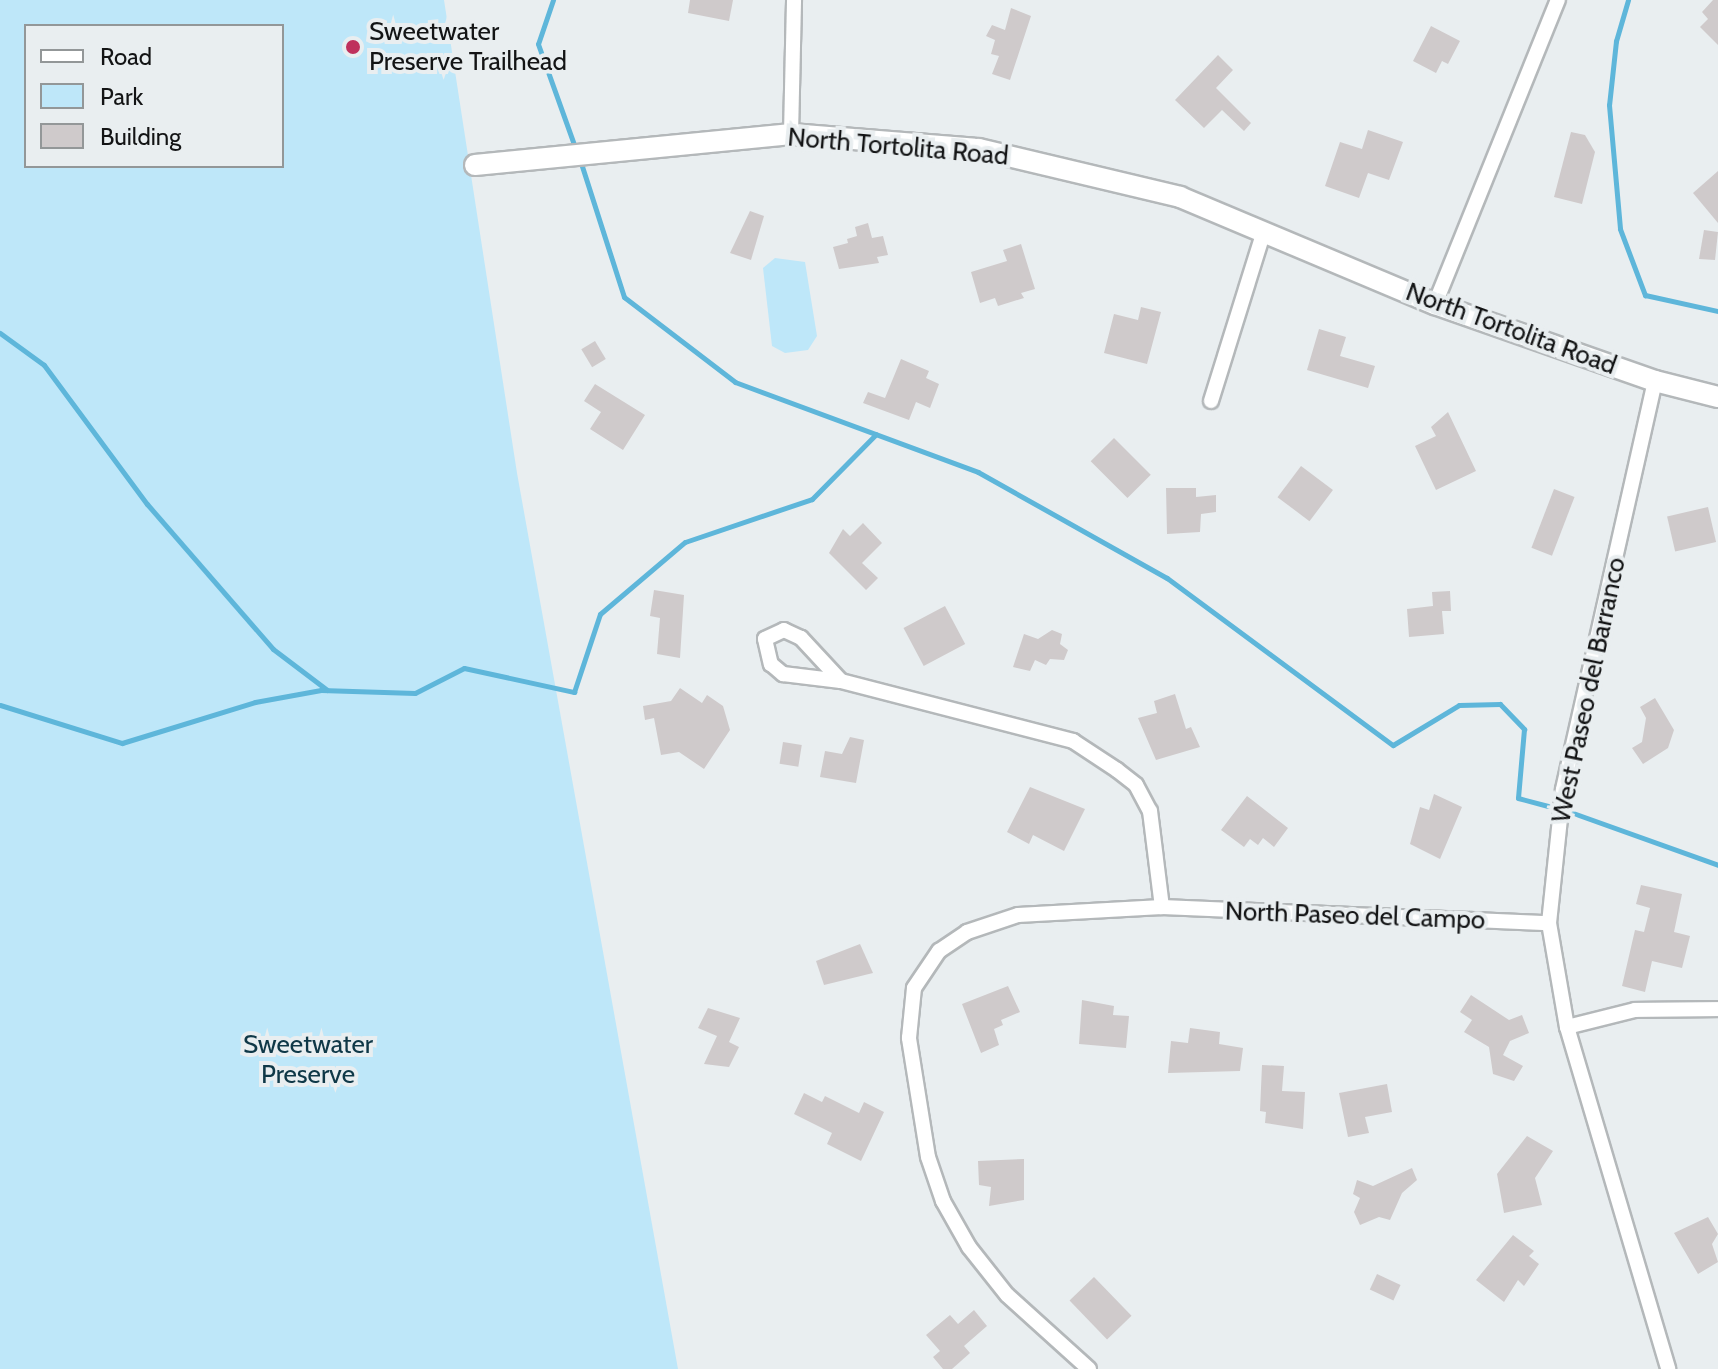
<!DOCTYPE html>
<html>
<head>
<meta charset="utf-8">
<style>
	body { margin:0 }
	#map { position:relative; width:1718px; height:1369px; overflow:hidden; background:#e9eef0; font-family:Cabin,sans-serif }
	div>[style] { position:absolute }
	.green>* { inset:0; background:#bee7f9 }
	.stream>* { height:5px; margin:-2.5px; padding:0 2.5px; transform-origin:2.5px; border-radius:2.5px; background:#5eb6da }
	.building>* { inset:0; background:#cfcacb; transform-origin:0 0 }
	.roads { filter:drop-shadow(2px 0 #b4b8ba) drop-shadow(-2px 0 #b4b8ba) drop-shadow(0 2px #b4b8ba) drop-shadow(0 -2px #b4b8ba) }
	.street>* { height:14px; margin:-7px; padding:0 7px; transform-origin:7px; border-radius:7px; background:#fff }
	.secondary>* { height:20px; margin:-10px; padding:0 10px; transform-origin:10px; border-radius:10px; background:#fff }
	.dots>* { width:22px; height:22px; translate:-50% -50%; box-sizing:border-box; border:4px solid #e9eef0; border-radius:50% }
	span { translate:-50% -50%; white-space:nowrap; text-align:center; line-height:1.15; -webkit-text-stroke:8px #e9eef0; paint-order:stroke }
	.poi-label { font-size:26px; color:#131415 }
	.left { translate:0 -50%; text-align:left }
	.street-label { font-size:26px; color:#131415 }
	.park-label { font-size:26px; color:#0f3847 }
	.legend { position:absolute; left:24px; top:24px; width:260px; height:144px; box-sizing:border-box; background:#e9eef0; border:2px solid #939798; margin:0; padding:10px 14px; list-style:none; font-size:24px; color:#131415 }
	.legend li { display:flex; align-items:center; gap:16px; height:40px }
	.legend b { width:40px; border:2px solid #939798 }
</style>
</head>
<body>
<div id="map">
	<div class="green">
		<i style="clip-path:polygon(evenodd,0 0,444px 0,517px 473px,678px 1369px,0 1369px,0 0,26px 26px,282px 26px,282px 166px,26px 166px,26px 26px)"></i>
		<i style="clip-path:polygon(775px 258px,805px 262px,817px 336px,808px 350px,785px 353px,772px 346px,763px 268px)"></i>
	</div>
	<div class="stream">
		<i style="left:553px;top:0;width:46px;rotate:108.8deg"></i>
		<i style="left:538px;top:44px;width:113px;rotate:70.3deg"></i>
		<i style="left:1628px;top:0;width:43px;rotate:106.3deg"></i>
		<i style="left:1616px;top:41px;width:64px;rotate:96.2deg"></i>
		<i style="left:1609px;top:105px;width:124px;rotate:84.9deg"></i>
		<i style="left:1620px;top:229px;width:71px;rotate:69.3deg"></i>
		<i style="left:1645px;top:295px;width:75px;rotate:12.4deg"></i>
		<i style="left:580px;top:160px;width:144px;rotate:72.2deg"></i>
		<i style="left:624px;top:297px;width:140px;rotate:37.4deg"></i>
		<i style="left:735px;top:382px;width:259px;rotate:20.3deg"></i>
		<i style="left:978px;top:472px;width:217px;rotate:29.3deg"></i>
		<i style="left:1167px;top:578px;width:281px;rotate:36.5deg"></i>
		<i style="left:1393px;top:745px;width:77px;rotate:-31.2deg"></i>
		<i style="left:1459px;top:705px;width:41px;rotate:-1.4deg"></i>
		<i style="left:1500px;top:704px;width:35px;rotate:46deg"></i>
		<i style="left:1524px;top:729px;width:69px;rotate:95deg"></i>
		<i style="left:1518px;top:798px;width:31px;rotate:15deg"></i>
		<i style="left:0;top:333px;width:54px;rotate:36deg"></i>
		<i style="left:44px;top:365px;width:173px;rotate:53.5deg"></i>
		<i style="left:147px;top:504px;width:192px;rotate:49deg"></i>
		<i style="left:273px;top:649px;width:68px;rotate:37.2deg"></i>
		<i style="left:0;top:705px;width:128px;rotate:17.3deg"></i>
		<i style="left:122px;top:743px;width:139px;rotate:-17.1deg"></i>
		<i style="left:255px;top:702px;width:67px;rotate:-10.3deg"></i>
		<i style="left:321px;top:690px;width:94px;rotate:1.8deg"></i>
		<i style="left:415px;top:693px;width:55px;rotate:-27deg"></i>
		<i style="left:464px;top:668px;width:113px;rotate:12.3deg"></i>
		<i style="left:574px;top:692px;width:82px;rotate:-71.6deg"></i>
		<i style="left:600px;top:614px;width:111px;rotate:-40.3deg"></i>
		<i style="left:685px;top:542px;width:134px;rotate:-18.7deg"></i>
		<i style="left:812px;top:499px;width:91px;rotate:-45.4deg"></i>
		<i style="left:1573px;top:813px;width:154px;rotate:19.7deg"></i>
	</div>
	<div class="building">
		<i style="clip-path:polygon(690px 0,733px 0,729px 21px,688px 13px)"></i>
		<i style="clip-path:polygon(1713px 0,1718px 0,1718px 45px,1700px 27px,1708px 19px,1702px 12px)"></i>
		<i style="clip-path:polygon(1011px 8px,1031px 16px,1010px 80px,992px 74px,999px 56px,991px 54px,995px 40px,986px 36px,992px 25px,1005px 30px)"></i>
		<i style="clip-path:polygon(1431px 26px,1460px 41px,1448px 64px,1442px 61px,1436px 73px,1413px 61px)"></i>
		<i style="clip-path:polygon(1218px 55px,1233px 70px,1216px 88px,1251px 123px,1244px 131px,1222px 110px,1204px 128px,1175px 100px)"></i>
		<i style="clip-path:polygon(1368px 130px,1403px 142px,1389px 180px,1368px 173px,1359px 198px,1325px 186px,1340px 142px,1362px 149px)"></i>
		<i style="clip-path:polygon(1571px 132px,1585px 135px,1595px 152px,1582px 204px,1554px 197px)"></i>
		<i style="clip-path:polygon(1718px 171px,1718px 223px,1693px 193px)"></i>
		<i style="clip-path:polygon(750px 211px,764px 216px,751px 260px,730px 253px)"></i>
		<i style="clip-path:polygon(868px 223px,872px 238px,883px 236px,888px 255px,877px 257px,879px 263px,839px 269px,833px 247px,848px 243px,847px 239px,857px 236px,855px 227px)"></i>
		<i style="clip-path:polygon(1704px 230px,1718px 232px,1715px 260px,1699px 259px)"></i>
		<i style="clip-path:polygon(1021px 244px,1035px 289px,1021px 293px,1024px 298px,998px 306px,995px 298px,980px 303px,971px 272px,1007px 261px,1003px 250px)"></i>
		<i style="clip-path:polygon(1141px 307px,1161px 312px,1147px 364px,1104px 353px,1114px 314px,1138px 320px)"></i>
		<i style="clip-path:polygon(1319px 329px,1346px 337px,1340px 356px,1375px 366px,1368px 388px,1307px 370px)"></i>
		<i style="left:595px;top:341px;width:21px;height:16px;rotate:59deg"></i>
		<i style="clip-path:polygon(901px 359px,929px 371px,926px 378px,939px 384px,930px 408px,916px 402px,909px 420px,863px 403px,868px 392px,885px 398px)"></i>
		<i style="clip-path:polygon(595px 384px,645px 415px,623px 450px,590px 429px,601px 412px,584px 401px)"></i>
		<i style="clip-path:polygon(1448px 412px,1476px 471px,1436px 490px,1415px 446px,1436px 436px,1431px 427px)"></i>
		<i style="left:1114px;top:438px;width:52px;height:33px;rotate:45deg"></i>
		<i style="left:1301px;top:466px;width:40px;height:39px;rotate:37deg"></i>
		<i style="clip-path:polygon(1166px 488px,1196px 488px,1196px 497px,1216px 495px,1216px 512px,1201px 514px,1200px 532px,1167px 534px)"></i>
		<i style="left:1554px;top:489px;width:22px;height:63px;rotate:21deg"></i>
		<i style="left:1708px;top:507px;width:36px;height:42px;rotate:77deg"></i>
		<i style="clip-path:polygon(863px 523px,882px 543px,862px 563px,878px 578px,866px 590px,829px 553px,843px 529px,850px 536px)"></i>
		<i style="clip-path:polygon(654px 590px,684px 595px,680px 658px,657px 654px,660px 618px,650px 616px)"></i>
		<i style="clip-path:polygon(1450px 591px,1451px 611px,1442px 611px,1444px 634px,1409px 637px,1407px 609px,1433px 606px,1432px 592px)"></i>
		<i style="left:945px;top:606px;width:43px;height:47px;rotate:62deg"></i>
		<i style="clip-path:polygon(1052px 630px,1062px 634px,1060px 644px,1068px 650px,1064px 660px,1050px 659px,1046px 665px,1035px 660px,1030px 671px,1013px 667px,1024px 634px,1038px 639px)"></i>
		<i style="clip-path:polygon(680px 688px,702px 703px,707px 695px,723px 706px,730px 730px,704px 769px,679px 752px,661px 755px,654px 718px,645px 720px,643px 706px,671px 701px)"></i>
		<i style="clip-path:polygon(1175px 694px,1186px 729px,1191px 727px,1200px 747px,1156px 760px,1138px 718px,1157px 713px,1154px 701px)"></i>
		<i style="clip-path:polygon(1655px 698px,1674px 730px,1668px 748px,1643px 764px,1632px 748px,1642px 742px,1646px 718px,1640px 707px)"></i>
		<i style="clip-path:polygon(850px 737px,864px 740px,856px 783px,820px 777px,825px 751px,842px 754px)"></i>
		<i style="left:783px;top:742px;width:19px;height:22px;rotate:9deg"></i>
		<i style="clip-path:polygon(1030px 787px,1085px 809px,1064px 851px,1033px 835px,1029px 844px,1007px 832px)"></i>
		<i style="clip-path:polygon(1434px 794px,1462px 807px,1440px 859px,1410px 844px,1420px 807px,1429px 810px)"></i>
		<i style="clip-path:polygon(1247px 796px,1288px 828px,1274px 847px,1263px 838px,1258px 845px,1250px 839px,1244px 847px,1221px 830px)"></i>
		<i style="clip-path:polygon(1641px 885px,1682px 894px,1674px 932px,1690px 936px,1682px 968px,1652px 961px,1645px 992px,1622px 986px,1635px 930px,1644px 932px,1650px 908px,1636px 904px)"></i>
		<i style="clip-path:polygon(860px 944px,873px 973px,824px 985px,816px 961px)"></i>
		<i style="clip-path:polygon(1008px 986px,1020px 1012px,1001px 1020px,1003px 1025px,994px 1029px,999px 1045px,981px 1053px,962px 1004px)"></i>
		<i style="clip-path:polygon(1471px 995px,1509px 1020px,1522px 1015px,1529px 1033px,1510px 1041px,1503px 1055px,1523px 1066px,1514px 1081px,1493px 1074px,1489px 1047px,1464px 1032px,1472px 1020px,1460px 1012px)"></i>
		<i style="clip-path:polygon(1082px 1000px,1114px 1006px,1113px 1015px,1129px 1016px,1126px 1048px,1079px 1044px)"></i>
		<i style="clip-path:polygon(708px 1008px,740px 1018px,729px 1042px,739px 1047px,729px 1067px,704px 1064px,717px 1036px,698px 1028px)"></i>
		<i style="clip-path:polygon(1190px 1028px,1220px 1032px,1219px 1044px,1243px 1048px,1240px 1071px,1168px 1073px,1171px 1041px,1188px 1043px)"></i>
		<i style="clip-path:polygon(1262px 1065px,1284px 1066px,1282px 1091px,1305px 1092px,1303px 1129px,1265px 1123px,1266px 1112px,1260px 1111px)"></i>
		<i style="clip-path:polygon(1387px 1084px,1392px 1112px,1365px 1117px,1369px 1133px,1348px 1137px,1339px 1093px)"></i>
		<i style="clip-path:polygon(804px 1093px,822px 1102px,825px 1096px,859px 1113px,864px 1102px,884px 1112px,861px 1161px,827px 1144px,832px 1133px,794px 1114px)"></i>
		<i style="clip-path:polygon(1527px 1136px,1553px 1151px,1535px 1178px,1542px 1205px,1504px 1213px,1497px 1174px)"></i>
		<i style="clip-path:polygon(1024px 1159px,1024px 1200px,989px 1206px,991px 1187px,979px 1185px,978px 1161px)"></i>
		<i style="clip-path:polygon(1412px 1168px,1417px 1180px,1402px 1193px,1390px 1220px,1379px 1217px,1360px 1225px,1354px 1212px,1360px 1198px,1353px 1194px,1357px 1180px,1373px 1186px)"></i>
		<i style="clip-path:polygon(1708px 1217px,1718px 1234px,1712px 1244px,1718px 1262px,1698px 1274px,1674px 1233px)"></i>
		<i style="clip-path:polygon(1513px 1235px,1534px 1251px,1529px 1256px,1539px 1264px,1524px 1286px,1518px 1280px,1504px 1302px,1476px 1280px)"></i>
		<i style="left:1377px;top:1274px;width:26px;height:17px;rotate:25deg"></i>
		<i style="left:1094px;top:1277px;width:54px;height:34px;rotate:46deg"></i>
		<i style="clip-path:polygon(974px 1310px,987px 1326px,964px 1346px,970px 1353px,952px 1369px,943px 1369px,933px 1357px,940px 1351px,926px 1335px,950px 1315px,958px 1324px)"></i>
	</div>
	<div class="roads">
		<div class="street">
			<i style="left:791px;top:134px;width:134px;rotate:-88.7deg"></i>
			<i style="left:1435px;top:304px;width:328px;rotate:-68deg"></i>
			<i style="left:1655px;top:381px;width:419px;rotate:102.7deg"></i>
			<i style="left:1563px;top:790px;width:134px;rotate:96deg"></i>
			<i style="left:1549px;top:923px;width:106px;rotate:80.2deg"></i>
			<i style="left:1567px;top:1027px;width:357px;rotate:73.5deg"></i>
			<i style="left:1211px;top:401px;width:178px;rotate:-72.7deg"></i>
			<i style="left:841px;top:681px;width:59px;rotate:-132.9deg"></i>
			<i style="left:801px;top:638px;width:19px;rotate:-155deg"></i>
			<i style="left:784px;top:630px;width:21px;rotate:155deg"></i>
			<i style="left:765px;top:639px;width:26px;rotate:77deg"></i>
			<i style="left:771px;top:664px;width:16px;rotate:40deg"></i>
			<i style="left:783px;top:674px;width:58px;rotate:6.9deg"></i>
			<i style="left:841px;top:681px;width:240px;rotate:14.5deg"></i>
			<i style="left:1073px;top:741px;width:53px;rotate:33.4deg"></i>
			<i style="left:1117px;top:770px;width:24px;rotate:38deg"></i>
			<i style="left:1136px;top:785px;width:30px;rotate:62deg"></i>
			<i style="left:1150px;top:811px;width:97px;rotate:82.9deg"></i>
			<i style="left:1567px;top:1027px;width:70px;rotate:-14deg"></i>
			<i style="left:1635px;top:1010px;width:83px;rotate:-0.7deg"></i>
			<i style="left:1089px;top:1369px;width:110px;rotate:-137.9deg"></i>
			<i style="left:1007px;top:1295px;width:61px;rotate:-128.4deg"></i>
			<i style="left:969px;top:1247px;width:53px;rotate:-119.5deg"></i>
			<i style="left:943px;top:1201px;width:46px;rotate:-108.8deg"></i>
			<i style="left:928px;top:1157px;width:121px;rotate:-99.1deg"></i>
			<i style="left:909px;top:1038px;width:50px;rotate:-84.3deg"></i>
			<i style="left:914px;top:988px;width:45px;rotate:-56deg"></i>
			<i style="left:939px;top:951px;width:34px;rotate:-34deg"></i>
			<i style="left:967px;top:932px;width:54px;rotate:-18.4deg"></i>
			<i style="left:1018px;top:915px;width:144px;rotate:-3.2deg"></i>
			<i style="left:1162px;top:907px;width:387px;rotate:2.4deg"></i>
		</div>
		<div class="secondary">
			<i style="left:475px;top:165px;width:318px;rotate:-5.6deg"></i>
			<i style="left:791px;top:134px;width:189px;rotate:4.6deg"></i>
			<i style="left:979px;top:149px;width:207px;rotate:13.4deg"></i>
			<i style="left:1180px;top:197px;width:277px;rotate:22.8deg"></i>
			<i style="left:1435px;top:304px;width:233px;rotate:19.3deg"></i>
			<i style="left:1655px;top:381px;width:65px;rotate:14.3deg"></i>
		</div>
	</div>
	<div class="dots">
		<i style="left:353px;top:47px;background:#bf315d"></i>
	</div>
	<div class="poi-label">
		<span class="left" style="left:369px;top:47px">Sweetwater<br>Preserve Trailhead</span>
	</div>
	<div class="street-label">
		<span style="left:898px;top:147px;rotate:5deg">North Tortolita Road</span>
		<span style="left:1511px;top:329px;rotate:20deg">North Tortolita Road</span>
		<span style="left:1589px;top:690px;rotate:-78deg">West Paseo del Barranco</span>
		<span style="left:1355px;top:916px;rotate:2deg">North Paseo del Campo</span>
	</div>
	<div class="park-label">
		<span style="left:308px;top:1060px">Sweetwater<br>Preserve</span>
	</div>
	<ul class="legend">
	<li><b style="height:10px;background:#fff"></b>Road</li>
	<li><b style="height:22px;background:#bee7f9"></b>Park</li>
	<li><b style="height:22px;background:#cfcacb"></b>Building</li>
	</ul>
</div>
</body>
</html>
